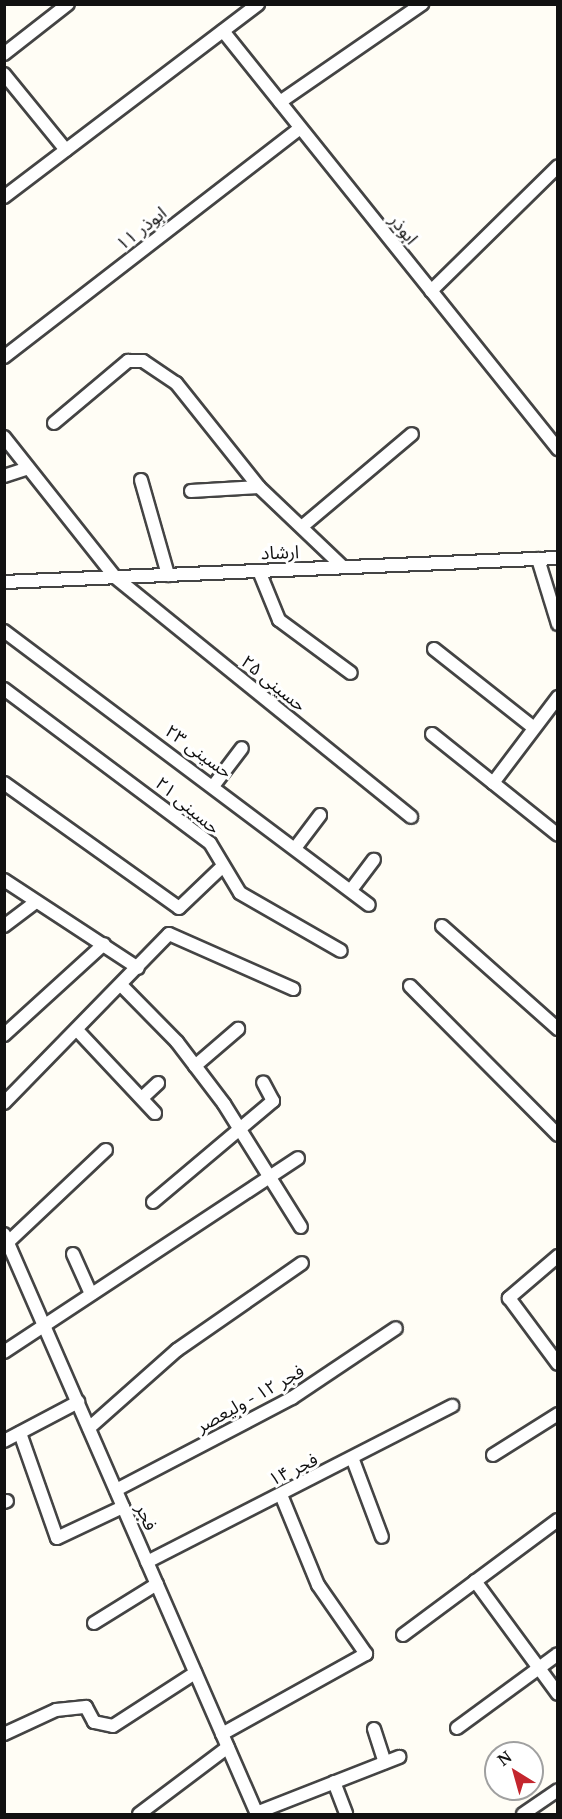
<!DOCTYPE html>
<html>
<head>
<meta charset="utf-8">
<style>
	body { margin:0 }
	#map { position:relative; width:562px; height:1819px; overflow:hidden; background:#fffdf5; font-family:"Noto Serif","Noto Sans Arabic",serif }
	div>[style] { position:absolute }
	.roads { filter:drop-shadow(2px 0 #444) drop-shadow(-2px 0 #444) drop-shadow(0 2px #444) drop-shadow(0 -2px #444) }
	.street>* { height:12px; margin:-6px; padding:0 6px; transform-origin:6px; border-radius:6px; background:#fff }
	span { translate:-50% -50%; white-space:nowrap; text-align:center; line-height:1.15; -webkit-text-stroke:6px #fff; paint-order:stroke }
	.street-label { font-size:18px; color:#111 }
	.frame { position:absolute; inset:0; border:6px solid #111; pointer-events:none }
	.north { position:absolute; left:484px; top:1741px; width:60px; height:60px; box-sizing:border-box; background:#fff; border:2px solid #a0a0a0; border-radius:50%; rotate:323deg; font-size:16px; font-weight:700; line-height:24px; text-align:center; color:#111 }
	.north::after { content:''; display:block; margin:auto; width:21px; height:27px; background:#c4262e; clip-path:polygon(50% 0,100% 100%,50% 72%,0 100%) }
</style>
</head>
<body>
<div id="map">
	<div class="roads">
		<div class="street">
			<i style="left:223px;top:31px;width:536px;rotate:51.29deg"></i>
			<i style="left:4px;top:54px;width:81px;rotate:-38deg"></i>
			<i style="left:4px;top:74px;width:98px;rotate:50.8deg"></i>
			<i style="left:280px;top:102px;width:173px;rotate:-34.6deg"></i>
			<i style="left:4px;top:197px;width:319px;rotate:-37.2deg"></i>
			<i style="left:431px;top:291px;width:178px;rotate:-44.5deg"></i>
			<i style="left:4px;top:357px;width:374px;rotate:-37.7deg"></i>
			<i style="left:54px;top:423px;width:97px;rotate:-40deg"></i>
			<i style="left:128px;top:361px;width:15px"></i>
			<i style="left:143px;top:361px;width:40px;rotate:34deg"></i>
			<i style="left:176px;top:383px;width:133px;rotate:51.4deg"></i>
			<i style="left:259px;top:487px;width:116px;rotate:43.6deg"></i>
			<i style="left:4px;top:437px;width:179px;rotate:51.6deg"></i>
			<i style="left:115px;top:577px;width:381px;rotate:39deg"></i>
			<i style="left:4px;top:476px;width:25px;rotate:-18deg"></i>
			<i style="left:141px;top:480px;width:99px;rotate:74.1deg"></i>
			<i style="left:191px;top:491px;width:68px;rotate:-3.4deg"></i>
			<i style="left:304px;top:525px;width:141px;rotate:-40.1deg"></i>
			<i style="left:538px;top:559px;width:68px;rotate:72.9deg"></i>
			<i style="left:259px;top:571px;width:53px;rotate:67.8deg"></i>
			<i style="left:279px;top:620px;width:89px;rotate:36.4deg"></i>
			<i style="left:4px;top:582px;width:555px;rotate:-2.48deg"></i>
			<i style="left:4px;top:631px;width:456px;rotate:36.9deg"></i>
			<i style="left:434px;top:649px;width:127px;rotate:38.3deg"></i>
			<i style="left:4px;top:689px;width:257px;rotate:36.8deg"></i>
			<i style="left:210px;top:843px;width:58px;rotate:59deg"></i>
			<i style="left:240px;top:893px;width:116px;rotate:29.9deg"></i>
			<i style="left:432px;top:734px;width:161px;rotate:38.7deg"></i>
			<i style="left:4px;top:783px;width:215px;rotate:35.5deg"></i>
			<i style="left:179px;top:908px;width:61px;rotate:-43.7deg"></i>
			<i style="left:493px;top:783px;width:108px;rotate:-52.9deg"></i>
			<i style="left:214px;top:785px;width:46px;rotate:-52.9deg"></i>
			<i style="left:296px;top:847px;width:40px;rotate:-53deg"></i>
			<i style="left:4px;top:880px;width:160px;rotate:33.3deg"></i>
			<i style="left:351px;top:890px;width:38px;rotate:-53deg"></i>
			<i style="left:4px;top:926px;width:39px;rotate:-37deg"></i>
			<i style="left:442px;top:926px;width:155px;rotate:41.6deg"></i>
			<i style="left:121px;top:985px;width:80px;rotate:45.5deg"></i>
			<i style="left:177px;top:1042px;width:78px;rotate:52.8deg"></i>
			<i style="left:224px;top:1104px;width:145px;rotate:58deg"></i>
			<i style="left:410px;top:986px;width:210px;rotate:45.2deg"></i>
			<i style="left:77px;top:1030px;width:114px;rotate:46.8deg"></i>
			<i style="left:4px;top:1035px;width:135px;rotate:-42.3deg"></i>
			<i style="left:195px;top:1066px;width:57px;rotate:-40.7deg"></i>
			<i style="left:142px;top:1098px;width:22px;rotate:-43deg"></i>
			<i style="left:4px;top:1103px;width:236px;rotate:-45.7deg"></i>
			<i style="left:169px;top:934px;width:136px;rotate:23.9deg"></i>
			<i style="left:153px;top:1202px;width:157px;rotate:-40.1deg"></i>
			<i style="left:273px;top:1101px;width:21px;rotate:-118deg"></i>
			<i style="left:4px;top:1234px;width:633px;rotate:66.43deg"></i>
			<i style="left:4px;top:1246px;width:140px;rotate:-43.3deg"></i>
			<i style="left:73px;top:1254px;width:44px;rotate:65.8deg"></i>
			<i style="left:558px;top:1256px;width:65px;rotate:139.4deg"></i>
			<i style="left:509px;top:1298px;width:82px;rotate:53.4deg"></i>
			<i style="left:4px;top:1352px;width:352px;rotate:-33.4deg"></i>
			<i style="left:89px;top:1428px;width:118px;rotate:-41.6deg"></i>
			<i style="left:177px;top:1350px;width:152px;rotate:-34.8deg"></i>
			<i style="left:20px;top:1433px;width:111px;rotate:70.6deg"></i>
			<i style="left:57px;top:1538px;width:73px;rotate:-25.2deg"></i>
			<i style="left:4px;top:1441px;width:84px;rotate:-27.8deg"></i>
			<i style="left:493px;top:1455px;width:77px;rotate:-32.2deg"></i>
			<i style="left:353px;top:1460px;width:82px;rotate:69.4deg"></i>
			<i style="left:116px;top:1490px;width:199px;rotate:-27.6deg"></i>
			<i style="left:292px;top:1398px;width:125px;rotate:-33.9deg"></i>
			<i style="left:4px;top:1502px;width:3px;rotate:-18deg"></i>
			<i style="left:147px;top:1562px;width:343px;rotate:-27.1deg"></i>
			<i style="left:475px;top:1581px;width:140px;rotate:53.7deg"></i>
			<i style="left:94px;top:1623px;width:74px;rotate:-31.8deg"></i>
			<i style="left:403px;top:1635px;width:193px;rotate:-36.6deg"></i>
			<i style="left:457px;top:1728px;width:125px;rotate:-36.2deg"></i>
			<i style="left:374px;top:1729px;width:35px;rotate:72deg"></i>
			<i style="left:4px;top:1734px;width:57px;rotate:-24.8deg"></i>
			<i style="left:56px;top:1710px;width:30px;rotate:-6deg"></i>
			<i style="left:86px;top:1707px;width:17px;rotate:62deg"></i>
			<i style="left:94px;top:1722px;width:19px;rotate:12deg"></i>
			<i style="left:113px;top:1726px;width:98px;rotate:-32.9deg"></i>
			<i style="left:222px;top:1734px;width:165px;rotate:-29.1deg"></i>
			<i style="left:366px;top:1654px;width:84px;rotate:-124.8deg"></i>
			<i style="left:318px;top:1585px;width:97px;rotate:-112.3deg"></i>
			<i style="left:334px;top:1782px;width:34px;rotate:69deg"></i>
			<i style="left:256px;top:1813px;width:154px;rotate:-21.4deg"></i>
			<i style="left:139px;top:1814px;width:111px;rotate:-37deg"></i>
			<i style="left:523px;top:1814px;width:42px;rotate:-34.4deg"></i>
		</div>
	</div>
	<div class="street-label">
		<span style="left:141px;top:228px;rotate:-38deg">ابوذر ۱۱</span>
		<span style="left:404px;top:229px;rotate:51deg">ابوذر</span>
		<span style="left:280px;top:552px;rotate:-2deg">ارشاد</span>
		<span style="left:274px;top:683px;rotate:39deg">حسینی ۲۵</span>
		<span style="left:199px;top:751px;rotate:36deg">حسینی ۲۳</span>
		<span style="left:188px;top:805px;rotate:40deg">حسینی ۲۱</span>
		<span style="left:250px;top:1398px;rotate:-29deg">فجر ۱۲ - ولیعصر</span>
		<span style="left:293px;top:1469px;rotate:-26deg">فجر ۱۴</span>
		<span style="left:147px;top:1517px;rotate:66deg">فجر</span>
	</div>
	<div class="frame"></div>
	<div class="north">N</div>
</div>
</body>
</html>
